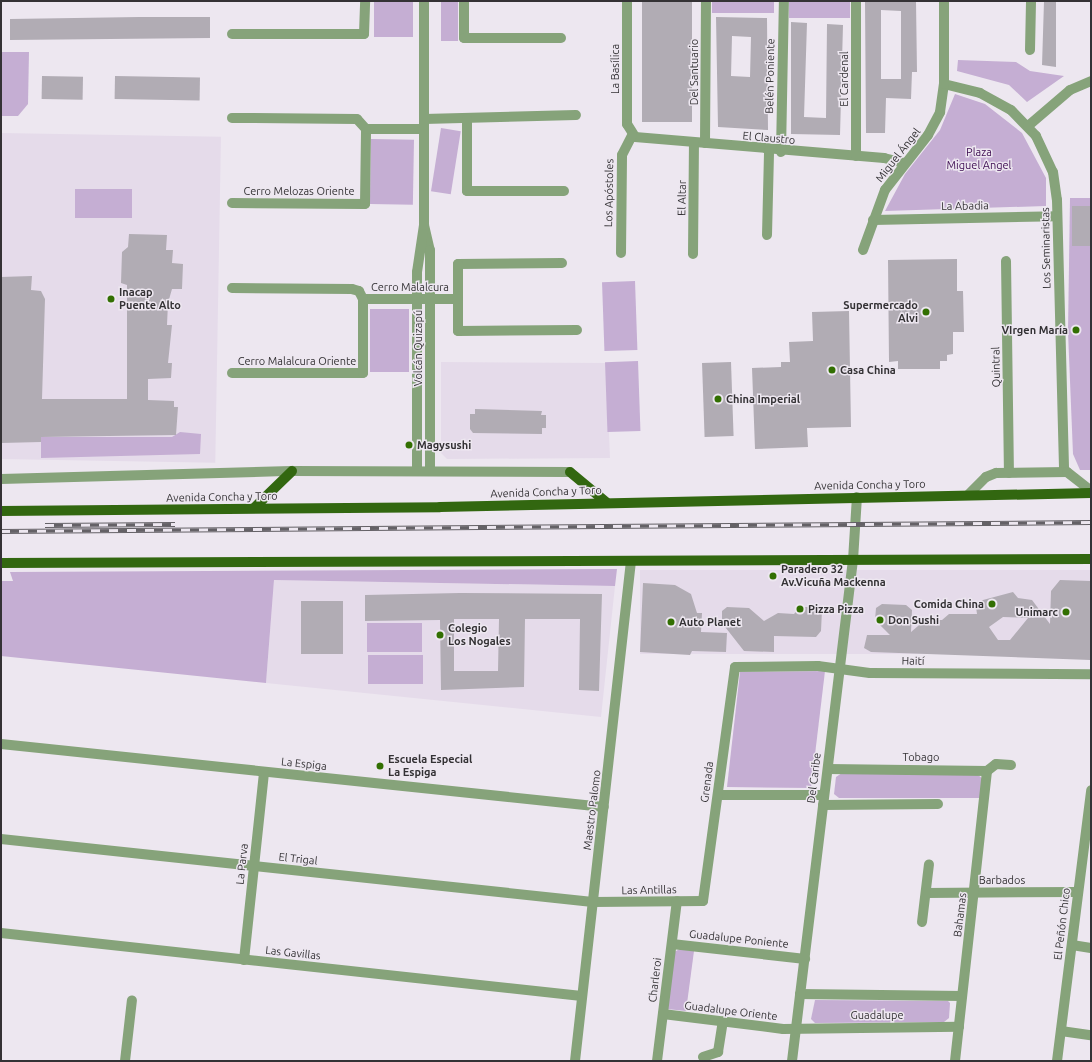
<!DOCTYPE html>
<html>
<head>
<meta charset="utf-8">
<style>
	body { margin:0 }
	#map { position:relative; width:1092px; height:1062px; overflow:hidden; background:#ede7f0; font-family:Ubuntu,sans-serif }
	div>[style] { position:absolute }
	.built>* { inset:0; background:#e5dbea; transform-origin:0 0 }
	.green>* { inset:0; background:#c5aed3; transform-origin:0 0 }
	.building>* { inset:0; background:#b1acb4; transform-origin:0 0 }
	.minor>* { height:10px; margin:-5px; padding:0 5px; transform-origin:5px; border-radius:5px; background:#86a37a }
	.major>* { height:10px; margin:-5px; padding:0 5px; transform-origin:5px; border-radius:5px; background:#326710 }
	.rail>* { height:4.5px; margin-top:-2.25px; transform-origin:0; background:repeating-linear-gradient(90deg,#ede7f0 0 9px,#646166 0 18px); box-sizing:border-box; border-block:1px solid #646166 }
	.dots>* { width:11px; height:11px; translate:-50% -50%; box-sizing:border-box; border:2px solid #ede7f0; border-radius:50% }
	span { translate:-50% -50%; white-space:nowrap; text-align:center; line-height:1.15; -webkit-text-stroke:3px #ede7f0; paint-order:stroke }
	.street-label { font-size:11px; color:#343235 }
	.park-label { font-size:11px; color:#3e0d52 }
	.poi-label { font-size:11px; color:#343235; font-weight:700 }
	.left { translate:0 -50%; text-align:left }
	.right { translate:-100% -50%; text-align:right }
	.frame { position:absolute; inset:0; border:2px solid #343235; pointer-events:none }
</style>
</head>
<body>
<div id="map">
	<div class="built">
		<i style="left:1px;top:133px;width:220px;height:326px;rotate:1deg"></i>
		<i style="clip-path:polygon(441px 362px,606px 363px,610px 458px,447px 459px,441px 453px)"></i>
		<i style="left:640px;top:570px;width:451px;height:84px"></i>
		<i style="clip-path:polygon(274px 580px,615px 586px,601px 717px,266px 683px)"></i>
	</div>
	<div class="green">
		<i style="left:374px;top:1px;width:39px;height:36px"></i>
		<i style="left:441px;top:1px;width:17px;height:40px"></i>
		<i style="left:712px;top:1px;width:62px;height:12px"></i>
		<i style="left:789px;top:1px;width:61px;height:17px"></i>
		<i style="clip-path:polygon(1px 52px,29px 52px,28px 104px,18px 116px,1px 116px)"></i>
		<i style="clip-path:polygon(958px 60px,1016px 62px,1030px 71px,1064px 76px,1027px 102px,1009px 85px,957px 71px)"></i>
		<i style="clip-path:polygon(955px 94px,985px 104px,1022px 133px,1046px 178px,1046px 206px,885px 211px,905px 174px,940px 130px)"></i>
		<i style="left:441px;top:128px;width:20px;height:64px;rotate:9deg"></i>
		<i style="left:371px;top:139px;width:43px;height:65px;rotate:1deg"></i>
		<i style="left:132px;top:189px;width:29px;height:57px;rotate:90deg"></i>
		<i style="clip-path:polygon(1070px 198px,1091px 198px,1091px 470px,1080px 470px,1073px 454px,1068px 332px)"></i>
		<i style="left:635px;top:281px;width:69px;height:33px;rotate:88deg"></i>
		<i style="left:370px;top:309px;width:39px;height:63px"></i>
		<i style="left:638px;top:361px;width:70px;height:33px;rotate:88deg"></i>
		<i style="clip-path:polygon(180px 432px,201px 434px,200px 454px,41px 458px,41px 437px,172px 437px)"></i>
		<i style="clip-path:polygon(617px 569px,615px 586px,274px 580px,266px 683px,1px 656px,1px 581px,13px 581px,10px 572px)"></i>
		<i style="left:422px;top:623px;width:29px;height:55px;rotate:90deg"></i>
		<i style="left:368px;top:655px;width:55px;height:29px"></i>
		<i style="clip-path:polygon(825px 671px,811px 788px,727px 787px,740px 672px)"></i>
		<i style="clip-path:polygon(842px 773px,978px 775px,983px 779px,982px 798px,839px 798px,834px 794px,836px 777px)"></i>
		<i style="clip-path:polygon(680px 949px,694px 951px,686px 1011px,667px 1009px,674px 952px)"></i>
		<i style="clip-path:polygon(815px 1000px,948px 1001px,950px 1003px,949px 1018px,944px 1022px,815px 1023px,811px 1019px)"></i>
	</div>
	<div class="building">
		<i style="left:642px;top:1px;width:50px;height:121px"></i>
		<i style="clip-path:polygon(evenodd,865px 1px,916px 1px,917px 72px,912px 72px,911px 99px,886px 98px,885px 133px,866px 133px,865px 1px,881px 10px,901px 11px,901px 79px,881px 79px,881px 10px)"></i>
		<i style="clip-path:polygon(1044px 1px,1056px 1px,1056px 67px,1042px 65px)"></i>
		<i style="clip-path:polygon(139px 17px,210px 17px,210px 38px,10px 40px,10px 19px)"></i>
		<i style="clip-path:polygon(evenodd,716px 17px,767px 18px,768px 130px,718px 127px,716px 17px,732px 36px,751px 37px,750px 77px,731px 76px,732px 36px)"></i>
		<i style="clip-path:polygon(791px 22px,807px 23px,804px 117px,826px 118px,827px 24px,843px 25px,840px 135px,791px 134px)"></i>
		<i style="left:42px;top:76px;width:41px;height:23px;rotate:1deg"></i>
		<i style="left:115px;top:76px;width:85px;height:23px;rotate:1deg"></i>
		<i style="left:1072px;top:206px;width:19px;height:40px"></i>
		<i style="clip-path:polygon(129px 234px,167px 235px,166px 250px,173px 250px,172px 263px,183px 264px,182px 289px,172px 289px,168px 303px,167px 325px,172px 325px,168px 363px,172px 363px,171px 378px,148px 379px,148px 400px,174px 401px,174px 407px,178px 407px,176px 435px,41px 437px,41px 442px,1px 443px,1px 277px,32px 276px,31px 290px,41px 291px,45px 299px,42px 399px,127px 399px,127px 285px,121px 283px,122px 252px,128px 247px)"></i>
		<i style="clip-path:polygon(957px 259px,957px 291px,963px 291px,964px 332px,953px 332px,953px 354px,947px 355px,947px 361px,940px 361px,940px 369px,898px 369px,898px 361px,889px 362px,888px 260px)"></i>
		<i style="clip-path:polygon(849px 311px,851px 427px,807px 428px,808px 447px,755px 449px,752px 368px,781px 367px,781px 362px,790px 362px,789px 342px,813px 341px,812px 312px)"></i>
		<i style="left:731px;top:362px;width:74px;height:29px;rotate:88deg"></i>
		<i style="clip-path:polygon(475px 409px,542px 411px,541px 415px,546px 415px,546px 428px,542px 428px,542px 434px,473px 433px,470px 429px,470px 414px,475px 414px)"></i>
		<i style="clip-path:polygon(evenodd,1060px 580px,1091px 581px,1090px 660px,871px 652px,864px 648px,867px 635px,890px 635px,875px 620px,876px 608px,882px 604px,906px 605px,912px 610px,911px 632px,925px 620px,942px 620px,949px 614px,977px 614px,976px 607px,983px 600px,1013px 592px,1018px 598px,1032px 600px,1050px 624px,1051px 591px,1060px 580px,1003px 617px,1028px 618px,1010px 640px,998px 640px,989px 627px,1003px 617px)"></i>
		<i style="clip-path:polygon(643px 583px,675px 585px,691px 594px,697px 613px,702px 613px,701px 632px,727px 633px,726px 652px,692px 651px,690px 655px,640px 652px)"></i>
		<i style="clip-path:polygon(evenodd,460px 593px,602px 594px,599px 691px,579px 690px,580px 619px,525px 619px,524px 687px,441px 690px,440px 620px,365px 621px,365px 595px,460px 593px,454px 619px,499px 619px,498px 671px,454px 671px,454px 619px)"></i>
		<i style="left:301px;top:601px;width:42px;height:53px"></i>
		<i style="clip-path:polygon(727px 607px,749px 608px,764px 621px,778px 613px,794px 614px,800px 607px,819px 607px,822px 610px,821px 631px,816px 637px,774px 636px,774px 652px,744px 651px,722px 623px,722px 611px)"></i>
	</div>
	<div class="minor">
		<i style="left:464px;top:1px;width:37px;rotate:90deg"></i>
		<i style="left:464px;top:38px;width:97px"></i>
		<i style="left:627px;top:1px;width:123px;rotate:90deg"></i>
		<i style="left:627px;top:124px;width:15px;rotate:58deg"></i>
		<i style="left:635px;top:137px;width:250px;rotate:4.8deg"></i>
		<i style="left:884px;top:158px;width:21px;rotate:14deg"></i>
		<i style="left:232px;top:34px;width:132px"></i>
		<i style="left:364px;top:34px;width:33px;rotate:-88deg"></i>
		<i style="left:1030px;top:50px;width:49px;rotate:-88.8deg"></i>
		<i style="left:944px;top:84px;width:37px;rotate:14deg"></i>
		<i style="left:980px;top:93px;width:35px;rotate:29deg"></i>
		<i style="left:1011px;top:110px;width:36px;rotate:46deg"></i>
		<i style="left:1036px;top:136px;width:40px;rotate:65deg"></i>
		<i style="left:1053px;top:172px;width:28px;rotate:82deg"></i>
		<i style="left:1057px;top:200px;width:272px;rotate:88.5deg"></i>
		<i style="left:424px;top:119px;width:152px;rotate:-1.5deg"></i>
		<i style="left:467px;top:119px;width:72px;rotate:90deg"></i>
		<i style="left:467px;top:191px;width:97px"></i>
		<i style="left:1028px;top:126px;width:55px;rotate:-40.6deg"></i>
		<i style="left:1070px;top:90px;width:23px;rotate:-23deg"></i>
		<i style="left:366px;top:129px;width:58px"></i>
		<i style="left:705px;top:143px;width:142px;rotate:-89.6deg"></i>
		<i style="left:781px;top:152px;width:151px;rotate:-88.9deg"></i>
		<i style="left:856px;top:156px;width:155px;rotate:-90deg"></i>
		<i style="left:232px;top:203px;width:133px;rotate:0.4deg"></i>
		<i style="left:365px;top:204px;width:75px;rotate:-89.2deg"></i>
		<i style="left:366px;top:129px;width:13px;rotate:-132deg"></i>
		<i style="left:357px;top:119px;width:125px;rotate:-179.5deg"></i>
		<i style="left:873px;top:220px;width:184px;rotate:-1.2deg"></i>
		<i style="left:424px;top:225px;width:26px;rotate:77deg"></i>
		<i style="left:430px;top:250px;width:221px;rotate:90deg"></i>
		<i style="left:767px;top:235px;width:84px;rotate:-88.6deg"></i>
		<i style="left:863px;top:250px;width:64px;rotate:-69.9deg"></i>
		<i style="left:885px;top:190px;width:70px;rotate:-52deg"></i>
		<i style="left:928px;top:135px;width:26px;rotate:-62deg"></i>
		<i style="left:940px;top:112px;width:28px;rotate:-82deg"></i>
		<i style="left:944px;top:84px;width:83px;rotate:-90deg"></i>
		<i style="left:621px;top:253px;width:98px;rotate:-89.4deg"></i>
		<i style="left:622px;top:155px;width:22px;rotate:-63deg"></i>
		<i style="left:693px;top:254px;width:111px;rotate:-89.5deg"></i>
		<i style="left:1006px;top:261px;width:212px;rotate:89.2deg"></i>
		<i style="left:562px;top:263px;width:104px;rotate:179.4deg"></i>
		<i style="left:458px;top:264px;width:67px;rotate:90deg"></i>
		<i style="left:458px;top:331px;width:119px;rotate:-0.5deg"></i>
		<i style="left:363px;top:299px;width:95px"></i>
		<i style="left:232px;top:373px;width:131px"></i>
		<i style="left:363px;top:373px;width:74px;rotate:-90deg"></i>
		<i style="left:363px;top:299px;width:9px;rotate:-117deg"></i>
		<i style="left:359px;top:291px;width:7px;rotate:-164deg"></i>
		<i style="left:352px;top:289px;width:120px;rotate:-179.5deg"></i>
		<i style="left:417px;top:471px;width:199px;rotate:-90deg"></i>
		<i style="left:417px;top:272px;width:48px;rotate:-81.5deg"></i>
		<i style="left:424px;top:225px;width:224px;rotate:-90deg"></i>
		<i style="left:1px;top:479px;width:291px;rotate:-1.6deg"></i>
		<i style="left:292px;top:471px;width:278px;rotate:0.2deg"></i>
		<i style="left:968px;top:495px;width:25px;rotate:-45deg"></i>
		<i style="left:986px;top:477px;width:11px;rotate:-22deg"></i>
		<i style="left:996px;top:473px;width:71px;rotate:-0.8deg"></i>
		<i style="left:1067px;top:472px;width:31px;rotate:38deg"></i>
		<i style="left:1px;top:744px;width:606px;rotate:5.96deg"></i>
		<i style="left:828px;top:769px;width:159px;rotate:0.7deg"></i>
		<i style="left:987px;top:771px;width:11px;rotate:-38deg"></i>
		<i style="left:996px;top:764px;width:15px;rotate:4deg"></i>
		<i style="left:718px;top:795px;width:106px"></i>
		<i style="left:823px;top:805px;width:115px;rotate:-0.5deg"></i>
		<i style="left:1px;top:839px;width:595px;rotate:6.07deg"></i>
		<i style="left:593px;top:902px;width:110px;rotate:-0.5deg"></i>
		<i style="left:703px;top:901px;width:236px;rotate:-82.2deg"></i>
		<i style="left:735px;top:667px;width:83px;rotate:-0.7deg"></i>
		<i style="left:818px;top:666px;width:52px;rotate:7.7deg"></i>
		<i style="left:870px;top:673px;width:221px;rotate:0.3deg"></i>
		<i style="left:926px;top:893px;width:152px;rotate:-0.4deg"></i>
		<i style="left:922px;top:922px;width:58px;rotate:-83.1deg"></i>
		<i style="left:1px;top:933px;width:584px;rotate:6.19deg"></i>
		<i style="left:672px;top:944px;width:134px;rotate:6.4deg"></i>
		<i style="left:1072px;top:945px;width:19px;rotate:9deg"></i>
		<i style="left:244px;top:960px;width:189px;rotate:-83.9deg"></i>
		<i style="left:800px;top:994px;width:162px;rotate:0.7deg"></i>
		<i style="left:663px;top:1014px;width:121px;rotate:7.1deg"></i>
		<i style="left:783px;top:1029px;width:176px;rotate:-0.7deg"></i>
		<i style="left:1061px;top:1031px;width:30px;rotate:8deg"></i>
		<i style="left:703px;top:1057px;width:16px;rotate:-18deg"></i>
		<i style="left:718px;top:1052px;width:31px;rotate:-81deg"></i>
		<i style="left:125px;top:1061px;width:61px;rotate:-83.5deg"></i>
		<i style="left:575px;top:1061px;width:503px;rotate:-83.61deg"></i>
		<i style="left:657px;top:1061px;width:161px;rotate:-82.9deg"></i>
		<i style="left:792px;top:1061px;width:505px;rotate:-83.06deg"></i>
		<i style="left:853px;top:560px;width:63px;rotate:-86.4deg"></i>
		<i style="left:955px;top:1061px;width:292px;rotate:-83.7deg"></i>
		<i style="left:1057px;top:1061px;width:273px;rotate:-82.8deg"></i>
	</div>
	<div class="major">
		<i style="left:570px;top:472px;width:47px;rotate:39.8deg"></i>
		<i style="left:254px;top:508px;width:53px;rotate:-44.2deg"></i>
		<i style="left:1px;top:511px;width:439px;rotate:-0.5deg"></i>
		<i style="left:440px;top:507px;width:651px;rotate:-1.23deg"></i>
		<i style="left:1px;top:563px;width:1090px;rotate:-0.21deg"></i>
	</div>
	<div class="rail">
		<i style="left:45px;top:525px;width:130px;rotate:-0.4deg"></i>
		<i style="left:1px;top:531px;width:1090px;rotate:-0.47deg"></i>
	</div>
	<div class="dots">
		<i style="left:111px;top:299px;background:#326f02"></i>
		<i style="left:926px;top:312px;background:#326f02"></i>
		<i style="left:1076px;top:330px;background:#326f02"></i>
		<i style="left:832px;top:370px;background:#326f02"></i>
		<i style="left:718px;top:399px;background:#326f02"></i>
		<i style="left:409px;top:445px;background:#326f02"></i>
		<i style="left:773px;top:576px;background:#326f02"></i>
		<i style="left:992px;top:604px;background:#326f02"></i>
		<i style="left:800px;top:609px;background:#326f02"></i>
		<i style="left:1066px;top:612px;background:#326f02"></i>
		<i style="left:880px;top:620px;background:#326f02"></i>
		<i style="left:671px;top:622px;background:#326f02"></i>
		<i style="left:440px;top:635px;background:#326f02"></i>
		<i style="left:380px;top:766px;background:#326f02"></i>
	</div>
	<div class="street-label">
		<span style="left:615px;top:69px;rotate:-90deg">La Basílica</span>
		<span style="left:694px;top:72px;rotate:-90deg">Del Santuario</span>
		<span style="left:770px;top:76px;rotate:-89deg">Belén Poniente</span>
		<span style="left:844px;top:79px;rotate:-90deg">El Cardenal</span>
		<span style="left:769px;top:138px;rotate:5deg">El Claustro</span>
		<span style="left:898px;top:155px;rotate:-52deg">Miguel Ángel</span>
		<span style="left:299px;top:191px">Cerro Melozas Oriente</span>
		<span style="left:609px;top:193px;rotate:-89deg">Los Apóstoles</span>
		<span style="left:682px;top:198px;rotate:-89deg">El Altar</span>
		<span style="left:965px;top:206px;rotate:-1deg">La Abadia</span>
		<span style="left:1046px;top:248px;rotate:-91deg">Los Seminaristas</span>
		<span style="left:410px;top:287px">Cerro Malalcura</span>
		<span style="left:418px;top:348px;rotate:-90deg">Volcán Quizapú</span>
		<span style="left:297px;top:361px">Cerro Malalcura Oriente</span>
		<span style="left:996px;top:367px;rotate:-91deg">Quintral</span>
		<span style="left:870px;top:485px;rotate:-1deg">Avenida Concha y Toro</span>
		<span style="left:546px;top:492px;rotate:-2deg">Avenida Concha y Toro</span>
		<span style="left:222px;top:497px;rotate:-1deg">Avenida Concha y Toro</span>
		<span style="left:913px;top:661px;rotate:1deg">Haití</span>
		<span style="left:921px;top:757px">Tobago</span>
		<span style="left:304px;top:764px;rotate:6deg">La Espiga</span>
		<span style="left:814px;top:778px;rotate:-83deg">Del Caribe</span>
		<span style="left:707px;top:782px;rotate:-83deg">Grenada</span>
		<span style="left:592px;top:810px;rotate:-83deg">Maestro Palomo</span>
		<span style="left:298px;top:859px;rotate:6deg">El Trigal</span>
		<span style="left:242px;top:864px;rotate:-84deg">La Parva</span>
		<span style="left:1002px;top:880px">Barbados</span>
		<span style="left:649px;top:890px;rotate:-1deg">Las Antillas</span>
		<span style="left:960px;top:915px;rotate:-83deg">Bahamas</span>
		<span style="left:1062px;top:924px;rotate:-83deg">El Peñón Chico</span>
		<span style="left:739px;top:939px;rotate:6deg">Guadalupe Poniente</span>
		<span style="left:293px;top:953px;rotate:6deg">Las Gavillas</span>
		<span style="left:655px;top:980px;rotate:-83deg">Charleroi</span>
		<span style="left:731px;top:1011px;rotate:7deg">Guadalupe Oriente</span>
		<span style="left:877px;top:1015px">Guadalupe</span>
	</div>
	<div class="park-label">
		<span style="left:979px;top:159px">Plaza<br>Miguel Angel</span>
	</div>
	<div class="poi-label">
		<span class="left" style="left:119px;top:299px">Inacap<br>Puente Alto</span>
		<span class="right" style="left:918px;top:312px">Supermercado<br>Alvi</span>
		<span class="right" style="left:1068px;top:330px">VIrgen María</span>
		<span class="left" style="left:840px;top:370px">Casa China</span>
		<span class="left" style="left:726px;top:399px">China Imperial</span>
		<span class="left" style="left:417px;top:445px">Magysushi</span>
		<span class="left" style="left:781px;top:576px">Paradero 32<br>Av.Vicuña Mackenna</span>
		<span class="right" style="left:984px;top:604px">Comida China</span>
		<span class="left" style="left:808px;top:609px">Pizza Pizza</span>
		<span class="right" style="left:1058px;top:612px">Unimarc</span>
		<span class="left" style="left:888px;top:620px">Don Sushi</span>
		<span class="left" style="left:679px;top:622px">Auto Planet</span>
		<span class="left" style="left:448px;top:635px">Colegio<br>Los Nogales</span>
		<span class="left" style="left:388px;top:766px">Escuela Especial<br>La Espiga</span>
	</div>
	<div class="frame"></div>
</div>
</body>
</html>
